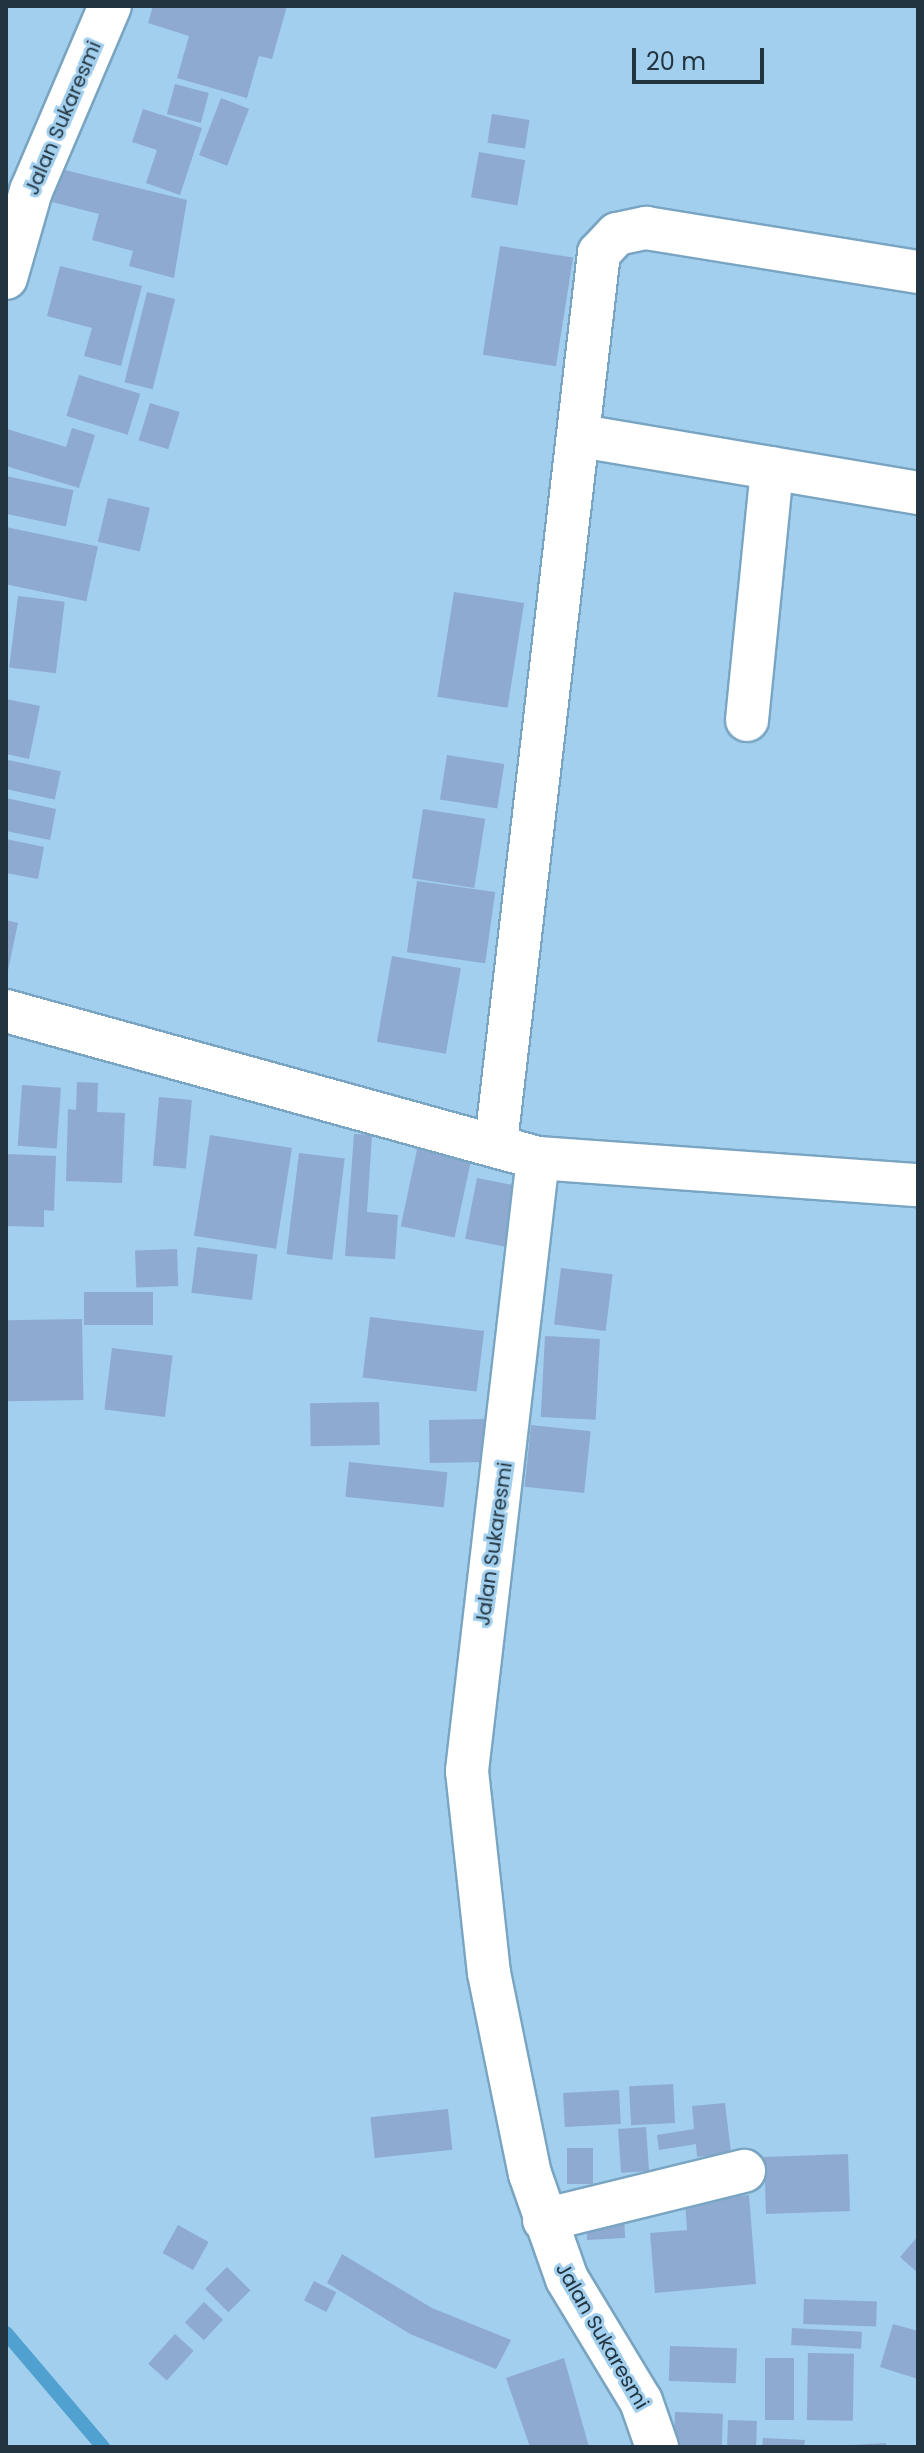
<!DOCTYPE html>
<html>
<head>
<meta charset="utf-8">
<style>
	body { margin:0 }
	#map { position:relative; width:924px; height:2453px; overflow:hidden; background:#a1cfed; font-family:Poppins,sans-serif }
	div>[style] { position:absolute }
	.stream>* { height:14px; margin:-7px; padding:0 7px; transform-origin:7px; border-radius:7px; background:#50a0d0 }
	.building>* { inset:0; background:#8faad0; transform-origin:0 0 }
	.roads { filter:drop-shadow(2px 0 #79a5c2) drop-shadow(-2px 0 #79a5c2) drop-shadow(0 2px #79a5c2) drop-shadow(0 -2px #79a5c2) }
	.minor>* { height:42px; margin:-21px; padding:0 21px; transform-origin:21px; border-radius:21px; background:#fff }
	span { translate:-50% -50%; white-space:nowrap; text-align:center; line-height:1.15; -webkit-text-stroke:6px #a1cfed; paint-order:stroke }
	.street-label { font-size:20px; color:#223440 }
	.frame { position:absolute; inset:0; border:8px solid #223440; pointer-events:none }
	.scale { position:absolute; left:632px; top:48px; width:132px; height:36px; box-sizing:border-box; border:4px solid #223440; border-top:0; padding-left:10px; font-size:24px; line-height:28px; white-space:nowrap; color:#223440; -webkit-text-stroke:6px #a1cfed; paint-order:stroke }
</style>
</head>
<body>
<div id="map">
	<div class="stream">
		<i style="left:6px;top:2333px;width:150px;rotate:49.6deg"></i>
	</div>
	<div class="building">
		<i style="clip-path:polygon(153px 6px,287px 6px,272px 59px,259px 56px,247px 98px,177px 78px,189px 36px,148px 23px)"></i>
		<i style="left:175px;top:84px;width:35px;height:31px;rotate:15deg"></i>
		<i style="left:221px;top:98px;width:30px;height:61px;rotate:21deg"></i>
		<i style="clip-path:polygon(143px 109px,202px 128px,180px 195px,146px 183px,157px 150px,132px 142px)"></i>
		<i style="left:492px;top:114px;width:38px;height:29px;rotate:9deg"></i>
		<i style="left:479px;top:152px;width:47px;height:46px;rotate:10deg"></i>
		<i style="clip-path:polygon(61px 169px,187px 200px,174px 278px,129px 266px,133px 251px,92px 240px,99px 214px,52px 202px)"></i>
		<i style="left:500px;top:246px;width:74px;height:110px;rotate:9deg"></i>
		<i style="clip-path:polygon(60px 266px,142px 286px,121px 366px,84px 356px,92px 328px,47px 316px)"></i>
		<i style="left:147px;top:292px;width:29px;height:93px;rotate:14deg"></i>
		<i style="left:79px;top:375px;width:64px;height:43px;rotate:17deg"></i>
		<i style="left:150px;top:403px;width:31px;height:39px;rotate:17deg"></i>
		<i style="clip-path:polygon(72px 428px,95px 435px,79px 488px,6px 466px,7px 429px,66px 447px)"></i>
		<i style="left:6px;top:476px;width:69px;height:37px;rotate:12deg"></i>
		<i style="left:108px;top:498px;width:43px;height:45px;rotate:13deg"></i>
		<i style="left:6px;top:527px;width:94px;height:56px;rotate:12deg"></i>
		<i style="left:454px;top:592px;width:71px;height:106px;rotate:9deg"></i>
		<i style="left:18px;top:596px;width:47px;height:72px;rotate:7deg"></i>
		<i style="clip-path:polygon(6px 699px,40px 706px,29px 759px,6px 754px)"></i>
		<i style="left:447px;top:755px;width:58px;height:45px;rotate:9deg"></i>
		<i style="left:8px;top:760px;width:54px;height:29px;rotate:12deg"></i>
		<i style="clip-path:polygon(6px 798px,56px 809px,50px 840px,6px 831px)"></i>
		<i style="left:423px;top:809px;width:63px;height:70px;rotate:9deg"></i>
		<i style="clip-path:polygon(6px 839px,44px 847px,38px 879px,6px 873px)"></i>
		<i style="left:417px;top:881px;width:79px;height:72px;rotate:8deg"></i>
		<i style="clip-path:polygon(6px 920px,18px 923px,7px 975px,6px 975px)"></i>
		<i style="left:392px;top:956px;width:70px;height:87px;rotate:10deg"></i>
		<i style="clip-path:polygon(77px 1082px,98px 1083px,97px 1112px,125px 1113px,122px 1183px,66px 1181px,68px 1109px,76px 1110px)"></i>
		<i style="left:22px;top:1085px;width:39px;height:61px;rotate:4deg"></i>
		<i style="left:159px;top:1097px;width:33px;height:69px;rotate:5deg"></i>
		<i style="clip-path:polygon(354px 1134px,372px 1135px,367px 1212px,398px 1215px,395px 1259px,345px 1256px)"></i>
		<i style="left:210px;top:1135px;width:83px;height:102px;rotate:9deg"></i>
		<i style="left:418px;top:1145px;width:55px;height:83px;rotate:12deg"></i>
		<i style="left:299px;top:1153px;width:46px;height:102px;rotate:7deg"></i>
		<i style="clip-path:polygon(6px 1154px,56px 1156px,54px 1211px,44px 1210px,44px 1227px,6px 1226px)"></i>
		<i style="left:477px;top:1178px;width:41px;height:62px;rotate:11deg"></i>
		<i style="left:197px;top:1247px;width:61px;height:46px;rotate:7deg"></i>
		<i style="left:177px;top:1249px;width:37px;height:42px;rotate:88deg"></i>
		<i style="left:561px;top:1268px;width:52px;height:57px;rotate:7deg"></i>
		<i style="left:153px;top:1292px;width:33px;height:69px;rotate:90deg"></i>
		<i style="left:370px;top:1317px;width:115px;height:61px;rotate:7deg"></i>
		<i style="left:82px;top:1319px;width:81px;height:76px;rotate:89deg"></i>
		<i style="left:545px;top:1336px;width:55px;height:81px;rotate:3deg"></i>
		<i style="left:112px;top:1348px;width:61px;height:62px;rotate:7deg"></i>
		<i style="left:379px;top:1402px;width:43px;height:69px;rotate:89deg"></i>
		<i style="left:484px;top:1419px;width:43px;height:55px;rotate:89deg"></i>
		<i style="left:531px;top:1425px;width:60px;height:62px;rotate:6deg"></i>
		<i style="left:349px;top:1462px;width:99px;height:35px;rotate:6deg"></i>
		<i style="left:673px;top:2084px;width:39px;height:44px;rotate:87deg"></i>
		<i style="left:619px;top:2090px;width:34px;height:56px;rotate:87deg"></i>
		<i style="clip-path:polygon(725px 2103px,731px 2153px,697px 2157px,696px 2144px,659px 2150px,657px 2135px,694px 2129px,692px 2106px)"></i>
		<i style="left:448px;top:2109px;width:41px;height:78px;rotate:84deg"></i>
		<i style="left:646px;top:2127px;width:44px;height:28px;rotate:86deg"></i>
		<i style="left:567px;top:2148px;width:26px;height:36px"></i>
		<i style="left:848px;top:2154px;width:57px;height:84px;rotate:88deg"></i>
		<i style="clip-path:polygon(749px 2195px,756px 2284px,655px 2293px,650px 2233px,687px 2230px,685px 2201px)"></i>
		<i style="left:624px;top:2216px;width:22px;height:38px;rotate:87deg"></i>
		<i style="left:178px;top:2225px;width:35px;height:32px;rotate:29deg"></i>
		<i style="clip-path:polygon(918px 2236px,918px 2273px,900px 2257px)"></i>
		<i style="clip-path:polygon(342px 2254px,432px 2308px,511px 2340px,496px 2369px,410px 2334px,327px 2283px)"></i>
		<i style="left:227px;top:2267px;width:33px;height:31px;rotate:45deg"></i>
		<i style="left:314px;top:2281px;width:25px;height:22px;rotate:27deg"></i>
		<i style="left:804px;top:2299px;width:73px;height:25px;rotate:2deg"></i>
		<i style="left:204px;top:2302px;width:26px;height:28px;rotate:43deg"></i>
		<i style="clip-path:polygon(893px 2324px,918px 2331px,918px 2379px,880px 2367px)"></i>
		<i style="left:792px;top:2328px;width:70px;height:17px;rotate:3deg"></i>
		<i style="left:175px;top:2334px;width:25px;height:40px;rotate:42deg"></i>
		<i style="left:670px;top:2346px;width:67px;height:35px;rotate:2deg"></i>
		<i style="left:808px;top:2353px;width:46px;height:67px;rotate:1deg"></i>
		<i style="clip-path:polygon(564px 2358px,589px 2447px,530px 2447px,506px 2378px)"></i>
		<i style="left:765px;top:2358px;width:29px;height:62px"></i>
		<i style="left:675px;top:2412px;width:48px;height:35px;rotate:2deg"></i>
		<i style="left:728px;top:2420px;width:29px;height:27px;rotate:2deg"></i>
		<i style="clip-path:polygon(763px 2438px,805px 2440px,804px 2447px,762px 2447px)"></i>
		<i style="clip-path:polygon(886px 2443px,886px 2447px,853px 2447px,852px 2445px)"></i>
	</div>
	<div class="roads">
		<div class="minor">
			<i style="left:6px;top:278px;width:91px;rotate:-74deg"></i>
			<i style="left:31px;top:191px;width:201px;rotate:-66.9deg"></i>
			<i style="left:581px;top:436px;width:342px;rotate:9.6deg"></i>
			<i style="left:747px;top:720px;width:253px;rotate:-84.3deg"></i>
			<i style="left:6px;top:1011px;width:552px;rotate:15.45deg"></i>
			<i style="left:538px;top:1158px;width:617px;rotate:96.61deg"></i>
			<i style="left:467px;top:1771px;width:203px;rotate:83.8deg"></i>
			<i style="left:489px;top:1973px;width:205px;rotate:78.5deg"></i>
			<i style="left:530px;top:2174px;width:111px;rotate:70.6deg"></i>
			<i style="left:567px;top:2279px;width:143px;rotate:58.8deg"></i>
			<i style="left:641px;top:2401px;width:49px;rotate:70.8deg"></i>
			<i style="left:496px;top:1143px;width:896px;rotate:-83.4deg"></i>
			<i style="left:599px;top:253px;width:26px;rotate:-47deg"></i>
			<i style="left:617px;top:234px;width:30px;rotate:-12deg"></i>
			<i style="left:646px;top:228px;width:276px;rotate:9.2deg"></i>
			<i style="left:538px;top:1158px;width:381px;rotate:4.1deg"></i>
			<i style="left:544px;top:2220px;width:206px;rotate:-13.8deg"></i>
		</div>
	</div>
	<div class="street-label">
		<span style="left:63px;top:118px;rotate:-67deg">Jalan Sukaresmi</span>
		<span style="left:494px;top:1544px;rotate:-82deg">Jalan Sukaresmi</span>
		<span style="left:602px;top:2336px;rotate:60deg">Jalan Sukaresmi</span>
	</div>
	<div class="frame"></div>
	<div class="scale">20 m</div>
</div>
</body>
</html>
